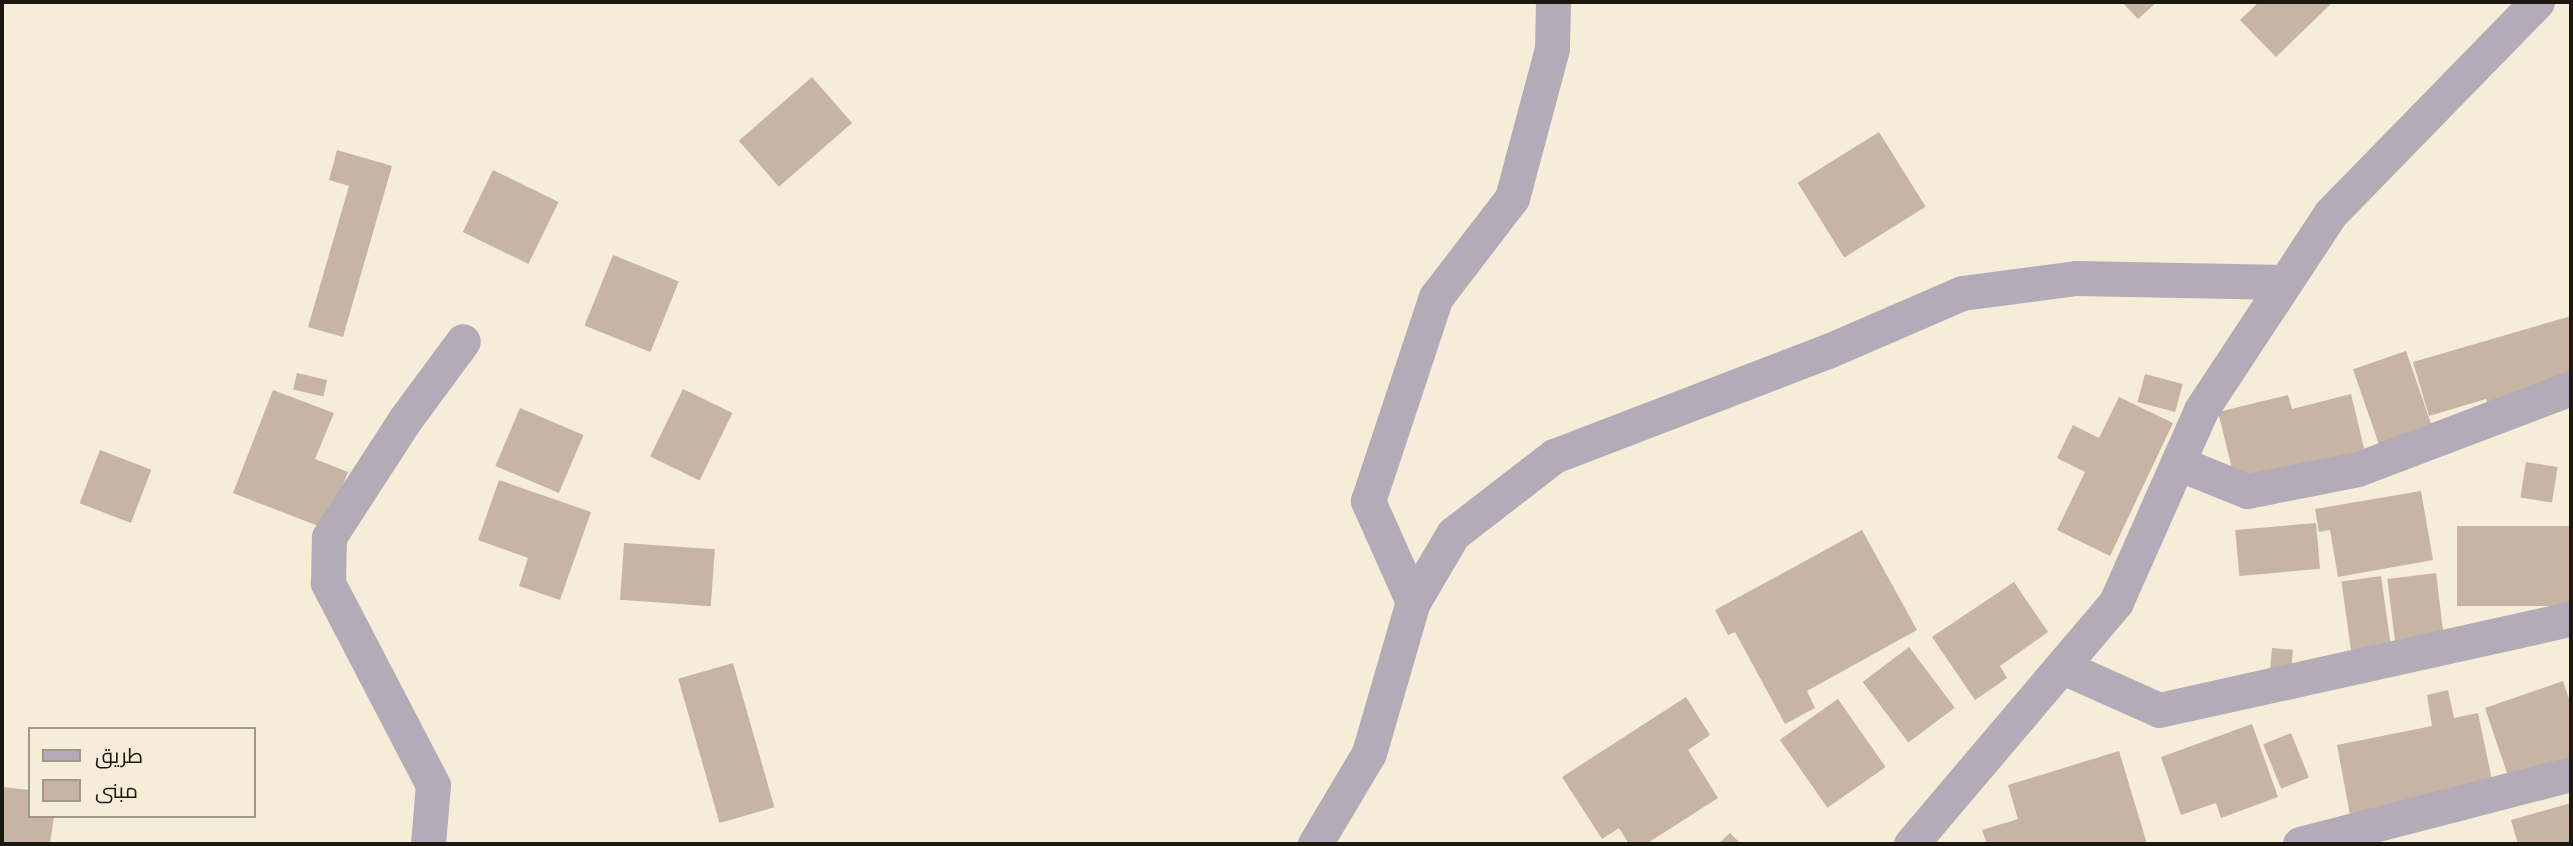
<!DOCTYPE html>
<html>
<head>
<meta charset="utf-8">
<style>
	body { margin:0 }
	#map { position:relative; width:2573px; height:846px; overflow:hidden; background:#f5edd8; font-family:"Varela Round",Cairo,sans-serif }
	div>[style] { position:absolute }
	.building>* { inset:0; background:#c7b4a5; transform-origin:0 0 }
	.minor>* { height:35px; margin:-17.5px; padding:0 17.5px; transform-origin:17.5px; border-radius:17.5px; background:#b4abb8 }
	span { translate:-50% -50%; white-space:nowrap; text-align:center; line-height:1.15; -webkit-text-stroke:6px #f5edd8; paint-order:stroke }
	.frame { position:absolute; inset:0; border:4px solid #1b1811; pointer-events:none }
	.legend { position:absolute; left:28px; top:727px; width:228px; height:91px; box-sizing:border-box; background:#f5edd8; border:2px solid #9e9888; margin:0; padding:9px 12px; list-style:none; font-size:21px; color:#1b1811 }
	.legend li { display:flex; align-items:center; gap:14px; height:35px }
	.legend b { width:35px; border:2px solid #9e9888 }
</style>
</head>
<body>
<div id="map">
	<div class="building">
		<i style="clip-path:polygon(2122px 2px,2157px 2px,2138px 19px)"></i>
		<i style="clip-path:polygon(2259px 2px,2333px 2px,2276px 57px,2240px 20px)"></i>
		<i style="left:812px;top:77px;width:61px;height:97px;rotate:49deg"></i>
		<i style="left:1879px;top:132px;width:88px;height:96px;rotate:58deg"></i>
		<i style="clip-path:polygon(337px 150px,392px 166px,343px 337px,308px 327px,349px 186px,329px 180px)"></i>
		<i style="left:493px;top:170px;width:73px;height:69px;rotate:26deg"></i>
		<i style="left:613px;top:255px;width:71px;height:76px;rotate:22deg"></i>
		<i style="clip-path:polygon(2571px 316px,2571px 388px,2490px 411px,2486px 399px,2429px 416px,2413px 362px)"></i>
		<i style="left:2406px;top:351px;width:99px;height:56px;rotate:71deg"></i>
		<i style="left:297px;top:373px;width:31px;height:17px;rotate:13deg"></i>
		<i style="left:2145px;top:374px;width:39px;height:29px;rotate:15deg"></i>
		<i style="left:683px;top:389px;width:55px;height:75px;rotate:26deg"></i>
		<i style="clip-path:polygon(273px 390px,334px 413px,315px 459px,348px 472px,326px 529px,233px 493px)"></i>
		<i style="clip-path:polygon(2351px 394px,2369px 469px,2240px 501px,2218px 412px,2288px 395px,2292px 409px)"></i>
		<i style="clip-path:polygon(2119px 397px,2173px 423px,2110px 556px,2057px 530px,2085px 472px,2057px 458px,2073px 425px,2099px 438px)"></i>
		<i style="left:520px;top:408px;width:69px;height:63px;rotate:23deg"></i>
		<i style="left:100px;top:450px;width:55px;height:57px;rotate:21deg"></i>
		<i style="left:2526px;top:462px;width:32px;height:36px;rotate:9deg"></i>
		<i style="clip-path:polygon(499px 480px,591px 512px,560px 600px,519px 586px,528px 558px,478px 540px)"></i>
		<i style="clip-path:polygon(2421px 491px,2433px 560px,2338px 577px,2330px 530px,2319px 532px,2315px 509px)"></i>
		<i style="left:2316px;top:523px;width:46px;height:81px;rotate:85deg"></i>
		<i style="left:2571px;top:526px;width:80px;height:114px;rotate:90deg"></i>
		<i style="clip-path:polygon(1862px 530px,1917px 630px,1807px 691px,1815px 708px,1785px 724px,1735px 632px,1728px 635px,1715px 610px)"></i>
		<i style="left:624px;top:543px;width:91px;height:57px;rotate:4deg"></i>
		<i style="left:2436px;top:573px;width:65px;height:49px;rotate:83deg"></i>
		<i style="left:2381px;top:576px;width:75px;height:40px;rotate:82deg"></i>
		<i style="clip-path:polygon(2014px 582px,2048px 632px,2000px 666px,2007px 678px,1975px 700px,1932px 637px)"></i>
		<i style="left:1909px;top:647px;width:76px;height:58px;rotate:53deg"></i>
		<i style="left:2272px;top:648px;width:21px;height:25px;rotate:5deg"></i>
		<i style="left:733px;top:663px;width:150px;height:57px;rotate:74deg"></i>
		<i style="clip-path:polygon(2563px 681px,2571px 705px,2571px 757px,2509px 779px,2485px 708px)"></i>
		<i style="clip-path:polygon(2448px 690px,2454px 718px,2478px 713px,2493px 785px,2350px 815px,2337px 745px,2432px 726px,2427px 695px)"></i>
		<i style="clip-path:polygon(1686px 697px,1710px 735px,1688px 750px,1718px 798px,1646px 844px,1629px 844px,1619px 828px,1602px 839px,1562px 777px)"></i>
		<i style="left:1838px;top:699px;width:83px;height:71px;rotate:55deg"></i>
		<i style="clip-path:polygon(2252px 724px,2278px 797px,2221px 818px,2216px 803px,2181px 815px,2161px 757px)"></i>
		<i style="left:2291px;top:733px;width:48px;height:30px;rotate:68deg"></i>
		<i style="clip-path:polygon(2119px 751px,2147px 844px,1987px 844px,1982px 830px,2018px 819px,2008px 785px)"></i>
		<i style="clip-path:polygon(2px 787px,30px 790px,30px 816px,54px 816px,50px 844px,2px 842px)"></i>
		<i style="clip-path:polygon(2571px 803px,2571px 844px,2518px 844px,2511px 820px)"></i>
		<i style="clip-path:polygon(1730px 833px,1741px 844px,1718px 844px)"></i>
	</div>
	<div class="minor">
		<i style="left:2178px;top:463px;width:74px;rotate:22.1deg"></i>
		<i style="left:2247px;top:491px;width:113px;rotate:-11.2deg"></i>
		<i style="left:2358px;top:469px;width:228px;rotate:-20.8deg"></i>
		<i style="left:1413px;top:602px;width:111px;rotate:-114deg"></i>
		<i style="left:1368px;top:501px;width:215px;rotate:-71.6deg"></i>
		<i style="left:1436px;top:297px;width:125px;rotate:-52.5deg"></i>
		<i style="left:1512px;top:198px;width:154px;rotate:-75deg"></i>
		<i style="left:1552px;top:49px;width:47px;rotate:-88.8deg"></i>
		<i style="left:2063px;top:667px;width:105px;rotate:24.1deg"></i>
		<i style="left:2159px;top:710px;width:422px;rotate:-12.5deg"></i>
		<i style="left:428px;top:844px;width:59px;rotate:-85.2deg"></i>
		<i style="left:433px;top:785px;width:228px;rotate:-117.5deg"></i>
		<i style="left:328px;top:583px;width:46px;rotate:-88.8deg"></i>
		<i style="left:329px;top:537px;width:138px;rotate:-57.1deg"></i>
		<i style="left:404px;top:421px;width:99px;rotate:-53.6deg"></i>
		<i style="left:1315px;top:844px;width:106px;rotate:-59.3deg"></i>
		<i style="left:1369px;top:753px;width:157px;rotate:-73.8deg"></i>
		<i style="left:1413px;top:602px;width:79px;rotate:-59.5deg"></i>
		<i style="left:1453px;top:534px;width:128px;rotate:-37.7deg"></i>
		<i style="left:1554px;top:456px;width:293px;rotate:-21deg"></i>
		<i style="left:1828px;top:351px;width:146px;rotate:-23.4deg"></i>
		<i style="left:1962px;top:293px;width:115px;rotate:-7.5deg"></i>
		<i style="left:2076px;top:278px;width:209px;rotate:1.1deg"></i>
		<i style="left:1911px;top:844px;width:317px;rotate:-49.7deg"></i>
		<i style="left:2116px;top:602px;width:210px;rotate:-66.1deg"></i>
		<i style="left:2201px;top:410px;width:236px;rotate:-56.6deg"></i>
		<i style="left:2331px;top:213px;width:295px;rotate:-45.7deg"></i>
		<i style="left:2300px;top:844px;width:280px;rotate:-14.5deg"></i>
	</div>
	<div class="frame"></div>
	<ul class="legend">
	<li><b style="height:9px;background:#b4abb8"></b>طريق</li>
	<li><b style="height:19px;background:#c7b4a5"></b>مبنى</li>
	</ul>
</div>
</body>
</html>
